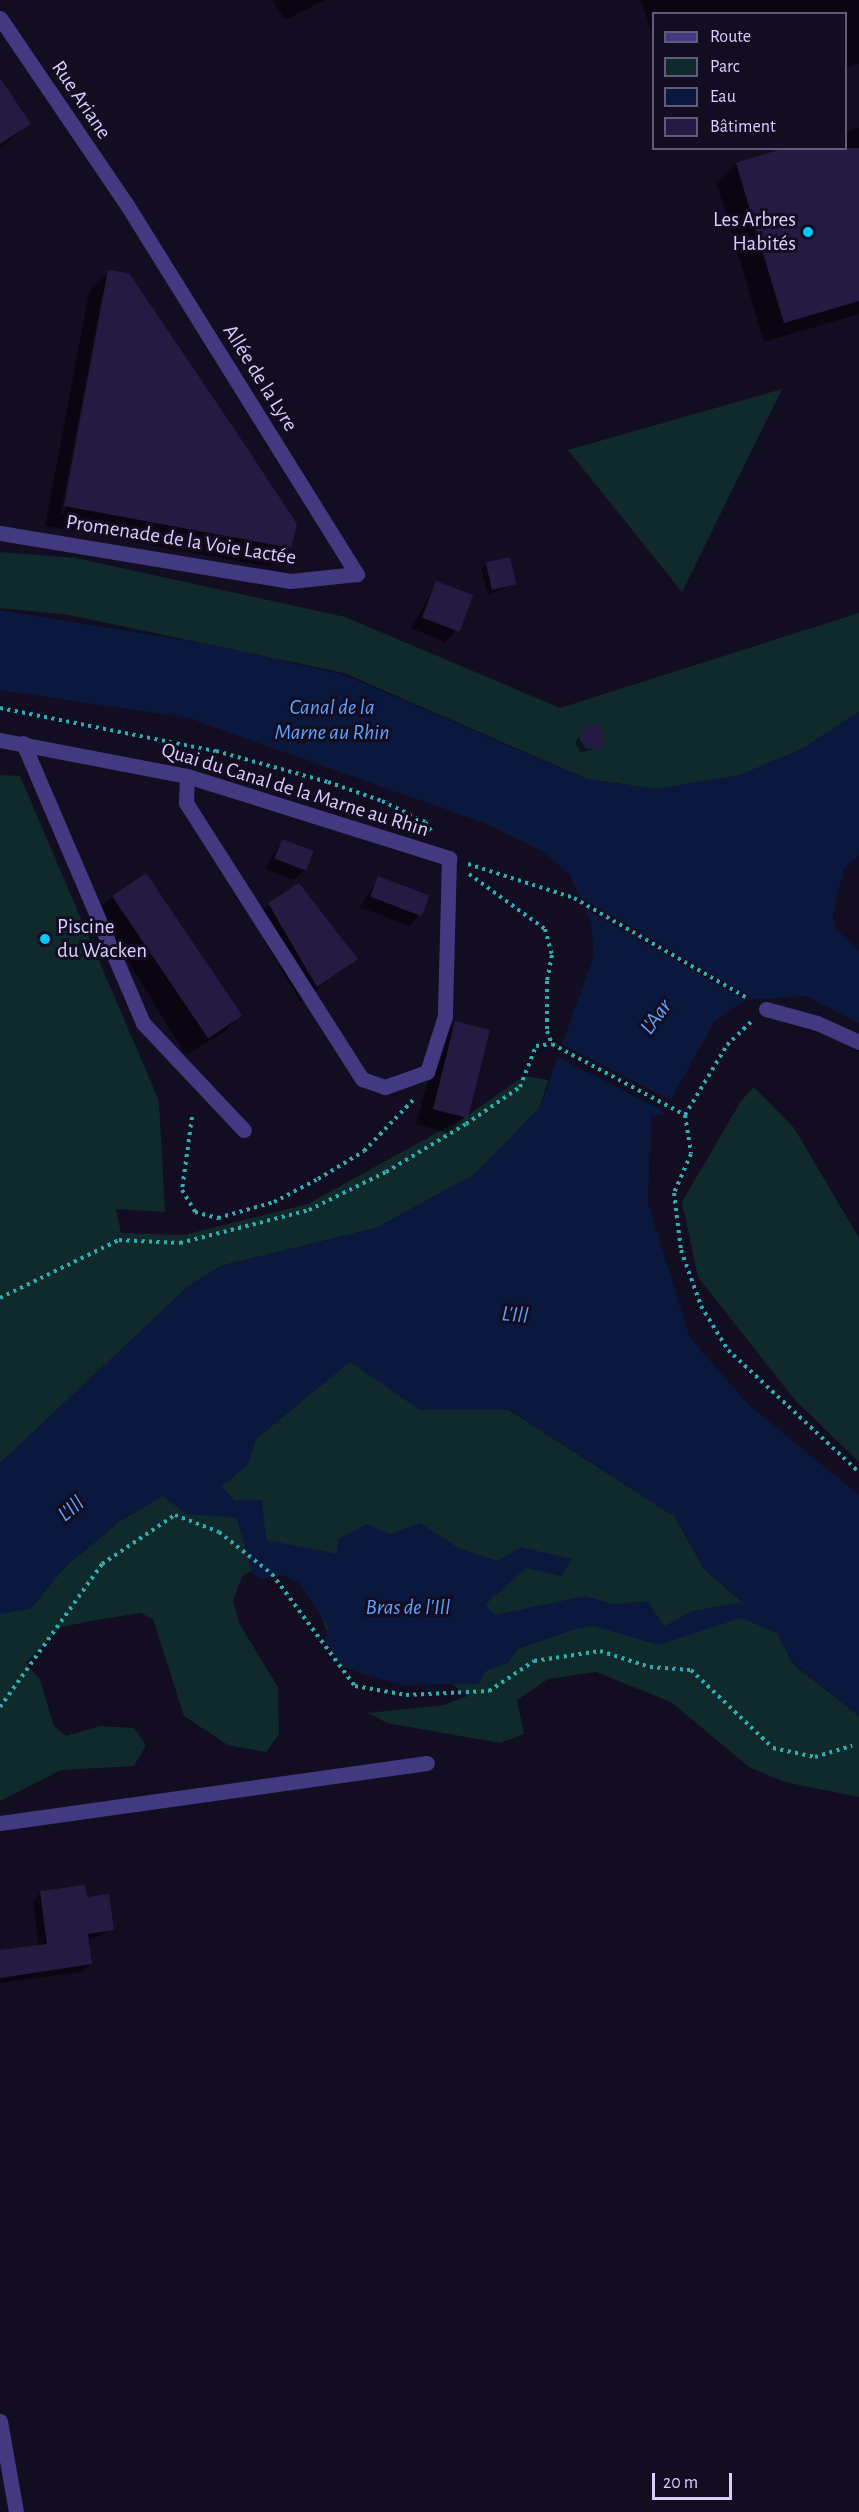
<!DOCTYPE html>
<html>
<head>
<meta charset="utf-8">
<style>
	body { margin:0 }
	#map { position:relative; width:859px; height:2512px; overflow:hidden; background:#130d21; font-family:"Alegreya Sans",sans-serif }
	div>[style] { position:absolute }
	.green>* { inset:0; background:#102a2b }
	.water>* { inset:0; background:#0a183e }
	.pier>* { inset:0; background:#130d21; transform-origin:0 0 }
	.shadow>* { inset:0; background:#0007 }
	.building>* { inset:0; background:#251a42; transform-origin:0 0 }
	.path>* { height:4px; margin-top:-2px; transform-origin:0; background:repeating-linear-gradient(90deg,#2faeb2 0 3px,transparent 0 7.5px) }
	.minor>* { height:15px; margin:-7.5px; padding:0 7.5px; transform-origin:7.5px; border-radius:7.5px; background:#423980 }
	.dots>* { width:16px; height:16px; translate:-50% -50%; box-sizing:border-box; border:3px solid #130d21; border-radius:50% }
	span { translate:-50% -50%; white-space:nowrap; text-align:center; line-height:1.15; -webkit-text-stroke:6px #130d21; paint-order:stroke }
	.street-label { font-size:21px; color:#d8ceff }
	.poi-label { font-size:21px; color:#d8ceff }
	.right { translate:-100% -50%; text-align:right }
	.left { translate:0 -50%; text-align:left }
	.water-label { font-size:22px; color:#5da4fe; font-style:italic }
	.legend { position:absolute; left:652px; top:12px; width:195px; height:138px; box-sizing:border-box; background:#130d21; border:2px solid #625a7a; margin:0; padding:8px 10px; list-style:none; font-size:18px; color:#d8ceff }
	.legend li { display:flex; align-items:center; gap:12px; height:30px }
	.legend b { width:30px; border:2px solid #625a7a }
	.scale { position:absolute; left:652px; top:2473px; width:80px; height:27px; box-sizing:border-box; border:3px solid #d8ceff; border-top:0; padding-left:8px; font-size:18px; line-height:21px; white-space:nowrap; color:#d8ceff; -webkit-text-stroke:4px #130d21; paint-order:stroke }
</style>
</head>
<body>
<div id="map">
	<div class="green">
		<i style="clip-path:polygon(782px 389px,682px 592px,568px 450px)"></i>
		<i style="clip-path:polygon(0 552px,76px 558px,345px 617px,560px 708px,859px 613px,859px 712px,800px 750px,740px 775px,657px 789px,587px 779px,344px 673px,69px 615px,0 608px)"></i>
		<i style="clip-path:polygon(0 775px,20px 776px,159px 1101px,165px 1212px,116px 1209px,121px 1233px,184px 1235px,308px 1204px,467px 1116px,524px 1076px,548px 1080px,540px 1107px,475px 1174px,376px 1228px,220px 1266px,0 1463px)"></i>
		<i style="clip-path:polygon(754px 1087px,794px 1128px,859px 1238px,859px 1462px,795px 1400px,698px 1277px,682px 1202px,741px 1101px)"></i>
		<i style="clip-path:polygon(350px 1361px,420px 1410px,509px 1410px,675px 1517px,704px 1569px,778px 1633px,792px 1663px,859px 1716px,859px 1797px,785px 1782px,749px 1767px,671px 1702px,596px 1672px,548px 1679px,517px 1700px,524px 1734px,500px 1743px,387px 1723px,368px 1713px,444px 1705px,467px 1696px,443px 1676px,335px 1654px,311px 1588px,266px 1563px,242px 1576px,233px 1601px,240px 1625px,278px 1687px,279px 1734px,266px 1752px,228px 1745px,184px 1716px,153px 1619px,141px 1613px,102px 1619px,61px 1627px,26px 1663px,40px 1680px,54px 1726px,66px 1736px,100px 1726px,134px 1728px,146px 1745px,134px 1766px,61px 1770px,0 1801px,0 1614px,31px 1608px,65px 1567px,120px 1521px,186px 1482px,248px 1465px,256px 1439px)"></i>
	</div>
	<div class="water">
		<i style="clip-path:polygon(evenodd,0 610px,219px 646px,344px 675px,586px 779px,657px 789px,740px 775px,800px 750px,859px 712px,859px 855px,844px 868px,833px 911px,834px 927px,859px 951px,859px 1023px,806px 996px,745px 1000px,715px 1021px,662px 1115px,651px 1115px,648px 1204px,690px 1338px,749px 1405px,859px 1495px,859px 1716px,792px 1662px,777px 1633px,741px 1618px,659px 1645px,593px 1626px,573px 1630px,518px 1649px,508px 1663px,486px 1671px,478px 1684px,402px 1685px,367px 1675px,343px 1667px,325px 1641px,328px 1627px,299px 1583px,282px 1575px,263px 1579px,252px 1574px,237px 1518px,186px 1514px,163px 1496px,120px 1521px,65px 1567px,31px 1608px,0 1614px,0 1463px,187px 1287px,220px 1266px,376px 1228px,475px 1174px,540px 1107px,594px 955px,591px 923px,570px 875px,542px 851px,487px 824px,188px 718px,0 690px,0 610px,350px 1362px,420px 1410px,510px 1410px,675px 1517px,704px 1569px,743px 1602px,692px 1611px,665px 1626px,647px 1601px,613px 1604px,585px 1596px,495px 1615px,485px 1605px,526px 1568px,561px 1576px,572px 1559px,520px 1547px,498px 1561px,460px 1549px,420px 1523px,390px 1534px,367px 1524px,338px 1539px,337px 1554px,266px 1540px,262px 1500px,235px 1500px,221px 1487px,248px 1465px,256px 1439px,350px 1362px)"></i>
	</div>
	<div class="pier">
		<i style="clip-path:polygon(580px 897px,752px 998px,745px 1000px,585px 909px)"></i>
		<i style="left:561px;top:1044px;width:123px;height:13px;rotate:27deg"></i>
	</div>
	<div class="shadow">
		<i style="clip-path:polygon(272px 0,325px 0,285px 20px)"></i>
		<i style="clip-path:polygon(641px 0,859px 0,859px 64px,846px 68px,846px 14px,654px 14px,654px 41px)"></i>
		<i style="clip-path:polygon(0 81px,29px 123px,0 149px)"></i>
		<i style="clip-path:polygon(859px 128px,859px 314px,764px 342px,717px 184px,737px 164px,846px 148px,846px 132px)"></i>
		<i style="clip-path:polygon(evenodd,109px 272px,290px 547px,269px 567px,45px 526px,89px 292px,109px 272px,103px 292px,106px 292px,64px 514px,61px 514px,103px 292px)"></i>
		<i style="clip-path:polygon(486px 564px,514px 584px,488px 595px,481px 569px)"></i>
		<i style="clip-path:polygon(437px 582px,455px 632px,445px 642px,411px 628px)"></i>
		<i style="clip-path:polygon(585px 727px,599px 747px,581px 753px,575px 743px)"></i>
		<i style="clip-path:polygon(282px 840px,305px 870px,294px 880px,265px 869px)"></i>
		<i style="clip-path:polygon(378px 878px,419px 916px,409px 926px,360px 907px)"></i>
		<i style="clip-path:polygon(112px 896px,199px 951px,239px 1016px,224px 1032px,186px 1055px,97px 912px)"></i>
		<i style="clip-path:polygon(269px 904px,331px 933px,337px 930px,356px 959px,300px 1002px,253px 920px)"></i>
		<i style="clip-path:polygon(455px 1023px,464px 1118px,448px 1133px,416px 1124px,440px 1038px)"></i>
		<i style="clip-path:polygon(41px 1892px,86px 1898px,112px 1930px,90px 1940px,91px 1963px,82px 1972px,0 1983px,0 1954px,39px 1947px,33px 1901px)"></i>
	</div>
	<div class="building">
		<i style="clip-path:polygon(0 78px,31px 124px,0 144px)"></i>
		<i style="clip-path:polygon(784px 148px,859px 148px,859px 301px,784px 323px,736px 163px)"></i>
		<i style="clip-path:polygon(108px 270px,129px 273px,243px 442px,297px 524px,291px 548px,64px 506px)"></i>
		<i style="left:510px;top:557px;width:28px;height:25px;rotate:77deg"></i>
		<i style="left:436px;top:581px;width:40px;height:39px;rotate:21deg"></i>
		<i style="clip-path:polygon(598px 724px,606px 735px,600px 748px,586px 749px,579px 738px,585px 725px)"></i>
		<i style="left:282px;top:839px;width:34px;height:21px;rotate:21deg"></i>
		<i style="left:146px;top:873px;width:172px;height:41px;rotate:56deg"></i>
		<i style="left:378px;top:876px;width:55px;height:22px;rotate:21deg"></i>
		<i style="clip-path:polygon(299px 883px,358px 959px,317px 987px,268px 903px)"></i>
		<i style="left:455px;top:1021px;width:36px;height:91px;rotate:14deg"></i>
		<i style="clip-path:polygon(85px 1885px,87px 1897px,109px 1894px,114px 1930px,88px 1934px,92px 1964px,0 1978px,0 1950px,47px 1944px,40px 1891px)"></i>
	</div>
	<div class="path">
		<i style="left:0;top:708px;width:220px;rotate:11.3deg"></i>
		<i style="left:216px;top:751px;width:116px;rotate:15.5deg"></i>
		<i style="left:328px;top:782px;width:57px;rotate:19.4deg"></i>
		<i style="left:382px;top:801px;width:48px;rotate:26deg"></i>
		<i style="left:425px;top:822px;width:11px;rotate:56deg"></i>
		<i style="left:468px;top:864px;width:111px;rotate:17.8deg"></i>
		<i style="left:574px;top:898px;width:202px;rotate:30deg"></i>
		<i style="left:469px;top:874px;width:94px;rotate:35.9deg"></i>
		<i style="left:545px;top:929px;width:27px;rotate:75deg"></i>
		<i style="left:552px;top:955px;width:26px;rotate:101deg"></i>
		<i style="left:547px;top:981px;width:50px;rotate:90deg"></i>
		<i style="left:547px;top:1031px;width:14px;rotate:69deg"></i>
		<i style="left:552px;top:1044px;width:151px;rotate:28.1deg"></i>
		<i style="left:685px;top:1115px;width:82px;rotate:-59deg"></i>
		<i style="left:727px;top:1045px;width:35px;rotate:-44deg"></i>
		<i style="left:685px;top:1115px;width:39px;rotate:81deg"></i>
		<i style="left:691px;top:1154px;width:43px;rotate:113.6deg"></i>
		<i style="left:674px;top:1193px;width:57px;rotate:83deg"></i>
		<i style="left:681px;top:1250px;width:59px;rotate:70.3deg"></i>
		<i style="left:701px;top:1306px;width:52px;rotate:58.5deg"></i>
		<i style="left:728px;top:1350px;width:179px;rotate:43deg"></i>
		<i style="left:192px;top:1117px;width:74px;rotate:97.8deg"></i>
		<i style="left:182px;top:1190px;width:26px;rotate:59deg"></i>
		<i style="left:195px;top:1212px;width:24px;rotate:15deg"></i>
		<i style="left:218px;top:1218px;width:58px;rotate:-15.9deg"></i>
		<i style="left:274px;top:1202px;width:50px;rotate:-27.6deg"></i>
		<i style="left:318px;top:1179px;width:54px;rotate:-31.3deg"></i>
		<i style="left:364px;top:1151px;width:71px;rotate:-46.1deg"></i>
		<i style="left:0;top:1298px;width:132px;rotate:-26deg"></i>
		<i style="left:119px;top:1240px;width:61px;rotate:2.8deg"></i>
		<i style="left:180px;top:1243px;width:133px;rotate:-14.3deg"></i>
		<i style="left:309px;top:1210px;width:86px;rotate:-26.3deg"></i>
		<i style="left:386px;top:1172px;width:93px;rotate:-31deg"></i>
		<i style="left:466px;top:1124px;width:65px;rotate:-34.4deg"></i>
		<i style="left:520px;top:1087px;width:44px;rotate:-68.7deg"></i>
		<i style="left:536px;top:1046px;width:16px;rotate:-7deg"></i>
		<i style="left:0;top:1707px;width:176px;rotate:-54.5deg"></i>
		<i style="left:102px;top:1564px;width:88px;rotate:-33.9deg"></i>
		<i style="left:175px;top:1515px;width:47px;rotate:21.1deg"></i>
		<i style="left:219px;top:1532px;width:68px;rotate:38.4deg"></i>
		<i style="left:272px;top:1574px;width:139px;rotate:53.5deg"></i>
		<i style="left:355px;top:1686px;width:52px;rotate:10deg"></i>
		<i style="left:406px;top:1695px;width:83px;rotate:-2.8deg"></i>
		<i style="left:489px;top:1691px;width:54px;rotate:-33.7deg"></i>
		<i style="left:534px;top:1661px;width:67px;rotate:-8.6deg"></i>
		<i style="left:600px;top:1651px;width:52px;rotate:17.7deg"></i>
		<i style="left:650px;top:1667px;width:41px;rotate:4.2deg"></i>
		<i style="left:691px;top:1670px;width:113px;rotate:43.6deg"></i>
		<i style="left:773px;top:1748px;width:43px;rotate:12.1deg"></i>
		<i style="left:815px;top:1757px;width:39px;rotate:-17deg"></i>
	</div>
	<div class="minor">
		<i style="left:0;top:18px;width:226px;rotate:55.8deg"></i>
		<i style="left:127px;top:205px;width:435px;rotate:58.1deg"></i>
		<i style="left:357px;top:574px;width:67px;rotate:174deg"></i>
		<i style="left:290px;top:581px;width:294px;rotate:-170.6deg"></i>
		<i style="left:0;top:740px;width:190px;rotate:10.9deg"></i>
		<i style="left:187px;top:776px;width:275px;rotate:17.4deg"></i>
		<i style="left:449px;top:858px;width:158px;rotate:91.5deg"></i>
		<i style="left:445px;top:1016px;width:59px;rotate:107.8deg"></i>
		<i style="left:427px;top:1072px;width:45px;rotate:160.3deg"></i>
		<i style="left:385px;top:1087px;width:24px;rotate:-161deg"></i>
		<i style="left:362px;top:1079px;width:327px;rotate:-122.5deg"></i>
		<i style="left:186px;top:803px;width:27px;rotate:-88deg"></i>
		<i style="left:23px;top:743px;width:305px;rotate:66.8deg"></i>
		<i style="left:143px;top:1023px;width:147px;rotate:46.7deg"></i>
		<i style="left:766px;top:1009px;width:53px;rotate:15.4deg"></i>
		<i style="left:817px;top:1023px;width:46px;rotate:24.3deg"></i>
		<i style="left:0;top:1823px;width:431px;rotate:-8deg"></i>
		<i style="left:0;top:2421px;width:92px;rotate:80deg"></i>
	</div>
	<div class="dots">
		<i style="left:808px;top:232px;background:#02c8f7"></i>
		<i style="left:45px;top:939px;background:#02c8f7"></i>
	</div>
	<div class="street-label">
		<span style="left:81px;top:100px;rotate:56deg">Rue Ariane</span>
		<span style="left:260px;top:378px;rotate:58deg">Allée de la Lyre</span>
		<span style="left:181px;top:540px;rotate:9deg">Promenade de la Voie Lactée</span>
		<span style="left:295px;top:790px;rotate:17deg">Quai du Canal de la Marne au Rhin</span>
	</div>
	<div class="poi-label">
		<span class="right" style="left:796px;top:232px">Les Arbres<br>Habités</span>
		<span class="left" style="left:57px;top:939px">Piscine<br>du Wacken</span>
	</div>
	<div class="water-label">
		<span style="left:332px;top:720px">Canal de la<br>Marne au Rhin</span>
		<span style="left:656px;top:1017px;rotate:-54deg">L'Aar</span>
		<span style="left:515px;top:1315px;rotate:6deg">L'Ill</span>
		<span style="left:71px;top:1509px;rotate:-39deg">L'Ill</span>
		<span style="left:408px;top:1608px">Bras de l'Ill</span>
	</div>
	<ul class="legend">
	<li><b style="height:8px;background:#423980"></b>Route</li>
	<li><b style="height:16px;background:#102a2b"></b>Parc</li>
	<li><b style="height:16px;background:#0a183e"></b>Eau</li>
	<li><b style="height:16px;background:#251a42"></b>Bâtiment</li>
	</ul>
	<div class="scale">20 m</div>
</div>
</body>
</html>
